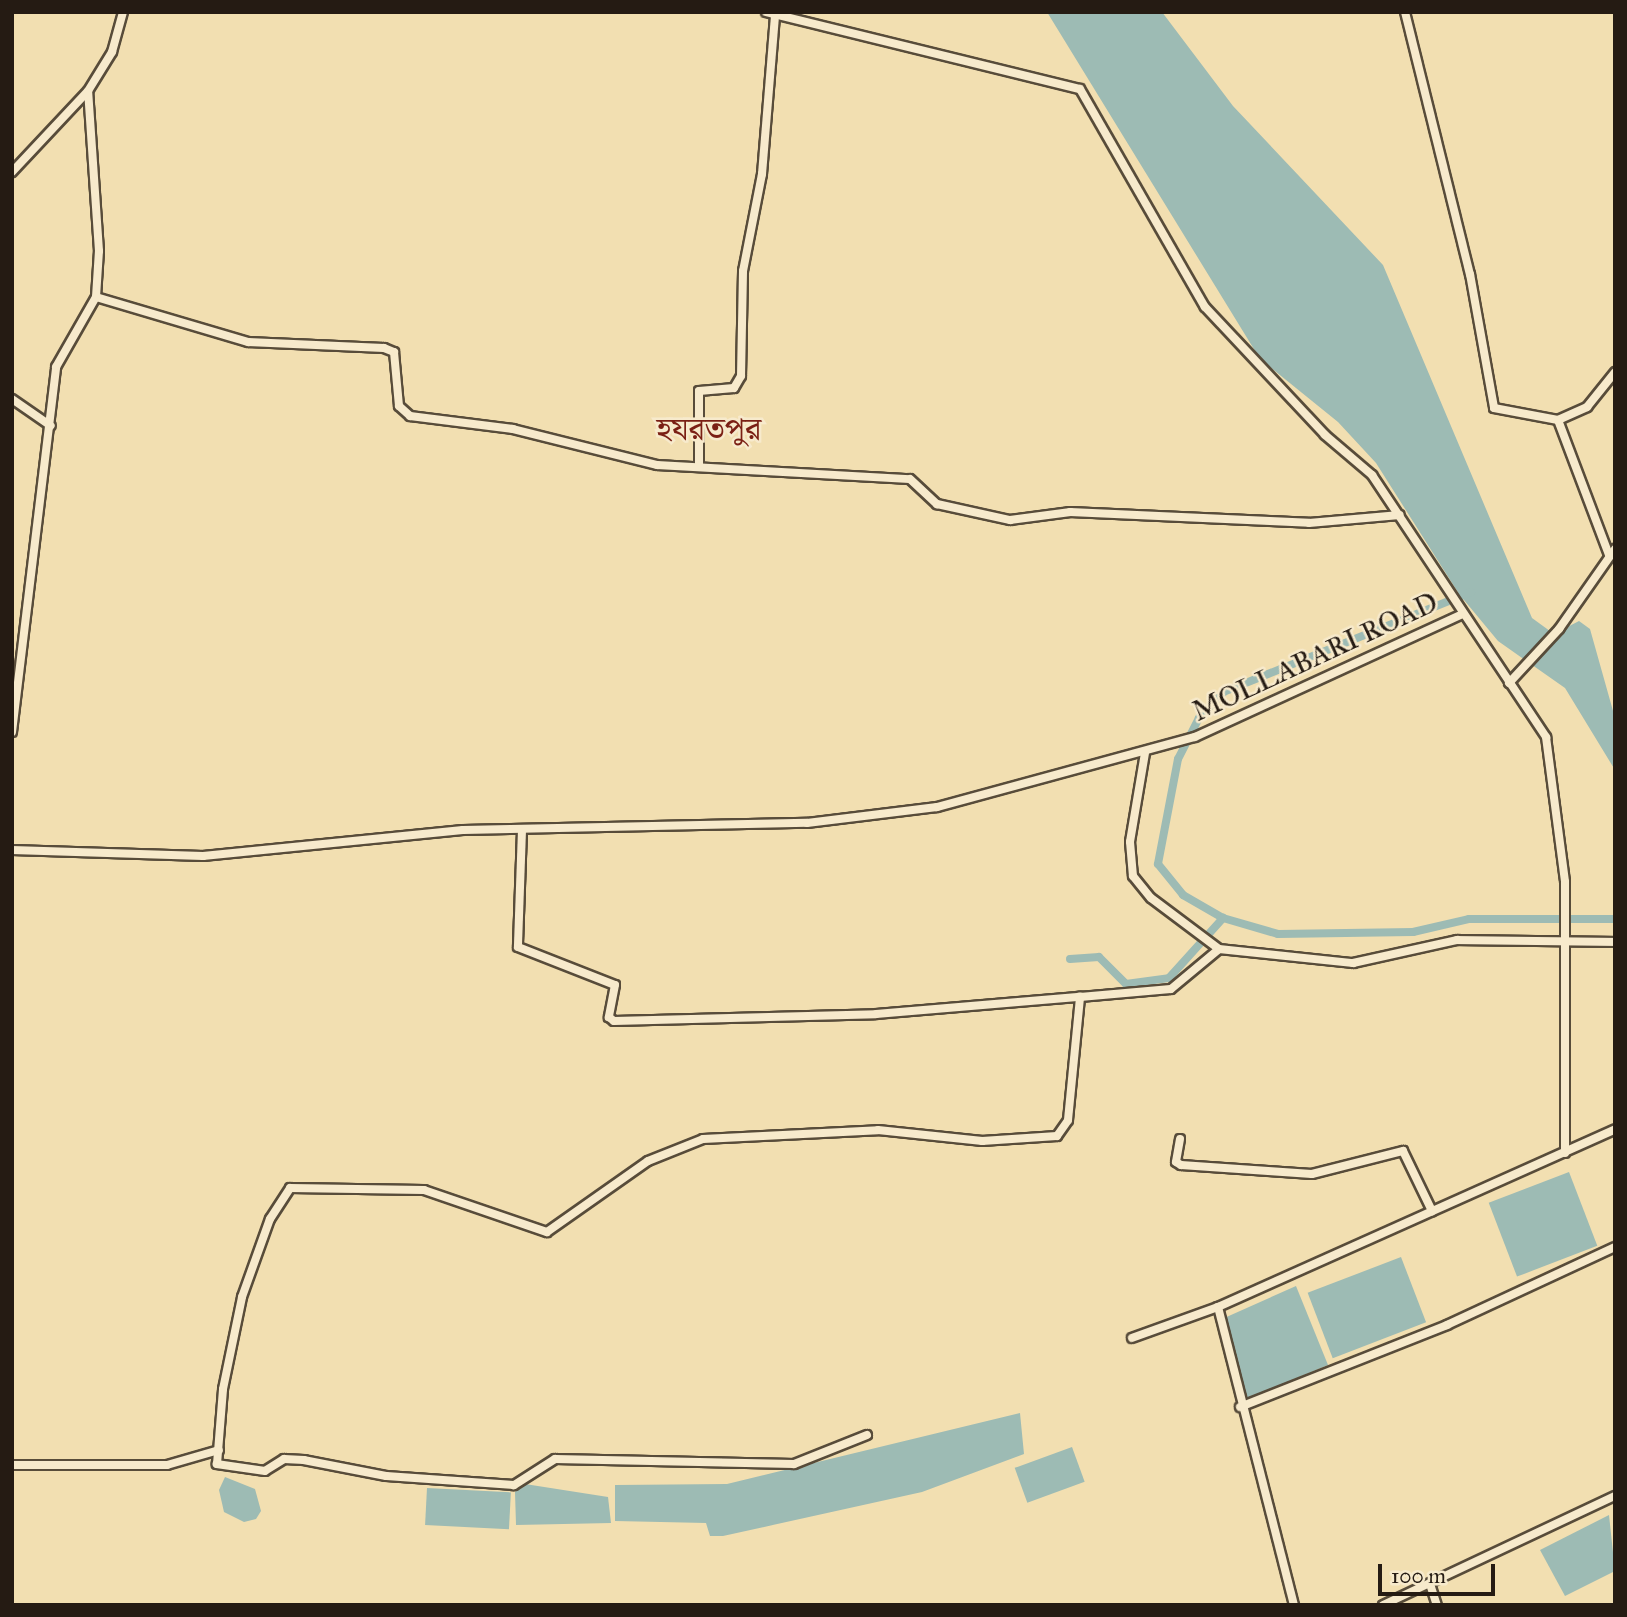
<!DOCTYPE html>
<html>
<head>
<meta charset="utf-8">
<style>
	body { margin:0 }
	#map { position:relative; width:1627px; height:1617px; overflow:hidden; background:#f2dfb1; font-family:"IM FELL Great Primer","Noto Serif Bengali",serif }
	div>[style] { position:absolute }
	.water>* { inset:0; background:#9dbbb4; transform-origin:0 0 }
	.canal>* { height:8px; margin:-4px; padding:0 4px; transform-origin:4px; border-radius:4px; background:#9dbbb4 }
	.roads { filter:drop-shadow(2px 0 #584c3a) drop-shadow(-2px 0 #584c3a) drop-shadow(0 2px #584c3a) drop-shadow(0 -2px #584c3a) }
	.minor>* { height:8px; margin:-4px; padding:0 4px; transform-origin:4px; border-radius:4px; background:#f7eacc }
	span { translate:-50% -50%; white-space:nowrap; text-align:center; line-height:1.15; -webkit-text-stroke:5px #f7eacc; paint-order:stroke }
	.street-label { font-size:28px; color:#251b13 }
	.quarter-label { font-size:32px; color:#7a1f14 }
	.frame { position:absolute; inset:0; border:14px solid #251b13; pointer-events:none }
	.scale { position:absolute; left:1378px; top:1564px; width:117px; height:32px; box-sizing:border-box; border:4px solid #251b13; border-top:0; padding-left:9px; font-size:21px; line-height:24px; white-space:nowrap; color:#251b13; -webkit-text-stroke:5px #f7eacc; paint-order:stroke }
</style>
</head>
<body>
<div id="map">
	<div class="water">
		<i style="clip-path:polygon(1047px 12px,1162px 12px,1233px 106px,1383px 265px,1532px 618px,1554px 634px,1579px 621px,1590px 629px,1615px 718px,1615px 770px,1565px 688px,1498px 641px,1459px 594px,1376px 463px,1338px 422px,1260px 359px)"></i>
		<i style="left:1569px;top:1172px;width:79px;height:86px;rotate:69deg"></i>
		<i style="left:1401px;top:1257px;width:70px;height:100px;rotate:69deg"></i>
		<i style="clip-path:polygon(1296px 1286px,1328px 1365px,1244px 1400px,1222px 1319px)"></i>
		<i style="clip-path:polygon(1020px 1413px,1024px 1454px,922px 1492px,723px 1536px,710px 1536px,706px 1523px,615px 1521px,615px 1485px,727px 1484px)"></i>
		<i style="left:1072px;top:1447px;width:37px;height:61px;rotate:70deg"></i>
		<i style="clip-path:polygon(225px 1477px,255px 1489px,261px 1511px,256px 1519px,244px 1522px,224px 1512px,219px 1490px)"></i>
		<i style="clip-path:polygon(525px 1484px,608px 1497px,611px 1523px,516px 1525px,515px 1492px)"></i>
		<i style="left:427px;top:1488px;width:84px;height:37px;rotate:3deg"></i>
		<i style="clip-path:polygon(1609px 1515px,1615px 1571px,1565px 1596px,1540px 1550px)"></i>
	</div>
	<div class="canal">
		<i style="left:1471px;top:592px;width:266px;rotate:158deg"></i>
		<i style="left:1224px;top:692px;width:36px;rotate:134deg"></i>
		<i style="left:1199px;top:718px;width:46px;rotate:117.1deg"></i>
		<i style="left:1178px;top:759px;width:107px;rotate:100.8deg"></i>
		<i style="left:1158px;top:864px;width:40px;rotate:51deg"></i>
		<i style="left:1183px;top:895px;width:46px;rotate:29.9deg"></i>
		<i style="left:1223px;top:918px;width:57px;rotate:16.2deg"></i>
		<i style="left:1278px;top:934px;width:135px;rotate:-0.8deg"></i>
		<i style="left:1413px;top:932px;width:57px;rotate:-13.1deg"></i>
		<i style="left:1469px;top:919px;width:146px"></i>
		<i style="left:1070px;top:959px;width:29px;rotate:-4deg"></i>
		<i style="left:1099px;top:957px;width:38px;rotate:45deg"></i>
		<i style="left:1126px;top:984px;width:43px;rotate:-7.9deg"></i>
		<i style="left:1169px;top:978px;width:81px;rotate:-48deg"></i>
	</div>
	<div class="roads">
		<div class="minor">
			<i style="left:766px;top:12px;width:323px;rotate:13.8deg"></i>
			<i style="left:1080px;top:89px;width:251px;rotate:60.2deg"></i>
			<i style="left:1205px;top:307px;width:175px;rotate:46.8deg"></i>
			<i style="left:1325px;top:435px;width:62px;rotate:40.4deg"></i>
			<i style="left:1372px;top:475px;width:315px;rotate:56.4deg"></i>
			<i style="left:1546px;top:737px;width:146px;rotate:82.5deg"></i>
			<i style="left:1565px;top:882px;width:271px;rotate:90deg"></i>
			<i style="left:1405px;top:12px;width:270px;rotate:76.1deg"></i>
			<i style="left:1470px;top:274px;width:136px;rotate:79.8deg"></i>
			<i style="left:1494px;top:408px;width:65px;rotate:10.6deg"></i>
			<i style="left:1558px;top:420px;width:144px;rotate:69.3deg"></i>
			<i style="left:12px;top:172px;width:111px;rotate:-46.8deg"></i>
			<i style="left:88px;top:91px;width:46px;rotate:-58.4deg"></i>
			<i style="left:112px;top:52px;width:41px;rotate:-74.6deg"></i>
			<i style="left:96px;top:297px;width:159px;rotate:16.5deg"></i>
			<i style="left:248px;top:342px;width:136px;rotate:2.5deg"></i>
			<i style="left:384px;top:348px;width:11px;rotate:22deg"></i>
			<i style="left:394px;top:352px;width:54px;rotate:84.7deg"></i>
			<i style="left:399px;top:406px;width:15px;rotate:42deg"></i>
			<i style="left:410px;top:416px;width:104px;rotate:7.2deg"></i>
			<i style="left:513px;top:429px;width:148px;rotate:14deg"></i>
			<i style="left:657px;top:465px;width:253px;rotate:3.2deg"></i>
			<i style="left:910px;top:479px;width:37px;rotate:43deg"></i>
			<i style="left:937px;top:504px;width:75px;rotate:12.4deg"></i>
			<i style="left:1010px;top:520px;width:61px;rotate:-7.6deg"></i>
			<i style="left:1070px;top:512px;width:239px;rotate:2.6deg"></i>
			<i style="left:1309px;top:523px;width:91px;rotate:-5deg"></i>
			<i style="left:12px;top:399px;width:47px;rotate:34.7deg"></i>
			<i style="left:1558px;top:420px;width:32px;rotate:-24deg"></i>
			<i style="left:1587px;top:407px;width:45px;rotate:-51.3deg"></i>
			<i style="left:699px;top:467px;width:76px;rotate:-90deg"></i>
			<i style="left:699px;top:391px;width:35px;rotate:-5deg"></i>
			<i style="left:734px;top:388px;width:14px;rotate:-60deg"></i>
			<i style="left:741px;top:376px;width:105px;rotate:-88.9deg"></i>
			<i style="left:743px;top:271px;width:99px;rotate:-78.9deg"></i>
			<i style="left:762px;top:174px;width:159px;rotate:-85.3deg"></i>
			<i style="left:1509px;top:683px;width:74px;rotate:-47.2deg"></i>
			<i style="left:1559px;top:629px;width:98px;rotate:-55deg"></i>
			<i style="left:12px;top:732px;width:368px;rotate:-83.1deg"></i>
			<i style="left:56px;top:367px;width:81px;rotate:-60.3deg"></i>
			<i style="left:96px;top:297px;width:46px;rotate:-86.3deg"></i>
			<i style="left:99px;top:251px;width:160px;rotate:-93.9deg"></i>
			<i style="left:1145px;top:753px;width:90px;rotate:99.6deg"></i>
			<i style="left:1130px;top:842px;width:34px;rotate:85deg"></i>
			<i style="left:1133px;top:876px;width:28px;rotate:51deg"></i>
			<i style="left:1151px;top:898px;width:85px;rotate:36.9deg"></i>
			<i style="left:1219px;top:949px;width:135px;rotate:6deg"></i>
			<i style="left:1353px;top:963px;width:107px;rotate:-12.5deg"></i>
			<i style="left:1457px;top:940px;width:158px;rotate:0.7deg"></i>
			<i style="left:522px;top:830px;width:117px;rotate:92deg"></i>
			<i style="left:518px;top:947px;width:104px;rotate:21.4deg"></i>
			<i style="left:615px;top:985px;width:33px;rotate:101deg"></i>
			<i style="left:609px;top:1017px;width:6px;rotate:39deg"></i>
			<i style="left:614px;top:1021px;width:262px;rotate:-1.5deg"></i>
			<i style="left:876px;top:1014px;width:205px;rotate:-4.8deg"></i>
			<i style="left:12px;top:850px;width:191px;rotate:1.8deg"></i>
			<i style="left:203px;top:856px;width:261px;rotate:-5.7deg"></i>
			<i style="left:463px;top:830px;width:344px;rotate:-1.2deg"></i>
			<i style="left:807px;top:823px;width:131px;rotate:-7deg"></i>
			<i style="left:937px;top:807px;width:267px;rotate:-15.2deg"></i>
			<i style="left:1195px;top:737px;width:295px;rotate:-24.7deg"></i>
			<i style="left:1180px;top:1139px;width:23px;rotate:100deg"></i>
			<i style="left:1176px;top:1162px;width:6px;rotate:31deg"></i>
			<i style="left:1181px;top:1165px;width:131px;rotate:3.9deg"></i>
			<i style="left:1312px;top:1174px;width:94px;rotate:-14.2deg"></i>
			<i style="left:1403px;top:1151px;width:67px;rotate:64.2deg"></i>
			<i style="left:1218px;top:1307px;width:308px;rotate:75.7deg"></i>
			<i style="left:1132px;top:1338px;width:91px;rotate:-19.8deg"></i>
			<i style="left:1218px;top:1307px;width:435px;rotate:-24.1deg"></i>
			<i style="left:1240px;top:1407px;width:223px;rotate:-21.6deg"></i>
			<i style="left:1447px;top:1325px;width:185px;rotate:-24.9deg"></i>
			<i style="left:867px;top:1435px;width:79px;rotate:158.3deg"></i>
			<i style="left:794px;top:1464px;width:239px;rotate:-178.8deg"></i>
			<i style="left:555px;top:1459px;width:49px;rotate:147.6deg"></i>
			<i style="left:514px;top:1485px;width:128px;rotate:-176deg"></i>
			<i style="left:386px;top:1476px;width:84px;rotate:-169deg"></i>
			<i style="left:304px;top:1460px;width:20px;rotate:-177deg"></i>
			<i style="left:284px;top:1459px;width:22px;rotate:148deg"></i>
			<i style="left:265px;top:1471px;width:49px;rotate:-171.7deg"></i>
			<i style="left:217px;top:1464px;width:75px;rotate:-85.4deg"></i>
			<i style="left:223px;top:1389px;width:94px;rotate:-78.3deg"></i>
			<i style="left:242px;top:1297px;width:83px;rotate:-70.3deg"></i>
			<i style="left:270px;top:1219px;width:37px;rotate:-57deg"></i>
			<i style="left:290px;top:1188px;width:134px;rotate:0.9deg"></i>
			<i style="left:424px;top:1190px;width:130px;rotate:18.9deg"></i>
			<i style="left:547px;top:1232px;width:123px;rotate:-35.1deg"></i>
			<i style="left:648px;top:1161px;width:59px;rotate:-21.8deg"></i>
			<i style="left:703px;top:1139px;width:175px;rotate:-2.9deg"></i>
			<i style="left:878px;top:1130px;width:105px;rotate:6deg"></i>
			<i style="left:982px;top:1141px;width:75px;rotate:-3.8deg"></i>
			<i style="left:1057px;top:1136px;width:19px;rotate:-55deg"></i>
			<i style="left:1068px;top:1120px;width:124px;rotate:-84.4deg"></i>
			<i style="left:1080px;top:997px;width:91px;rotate:-5deg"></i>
			<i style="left:1171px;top:989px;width:62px;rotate:-39.8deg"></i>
			<i style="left:12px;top:1465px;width:155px"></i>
			<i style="left:167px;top:1465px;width:54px;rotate:-16.1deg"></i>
			<i style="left:1430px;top:1584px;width:22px;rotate:72deg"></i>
			<i style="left:1383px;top:1605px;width:256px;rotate:-25.2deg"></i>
		</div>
	</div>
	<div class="street-label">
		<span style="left:1315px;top:657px;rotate:-25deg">MOLLABARI ROAD</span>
	</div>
	<div class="quarter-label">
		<span style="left:709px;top:430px">হযরতপুর</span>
	</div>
	<div class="frame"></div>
	<div class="scale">100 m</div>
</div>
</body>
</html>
